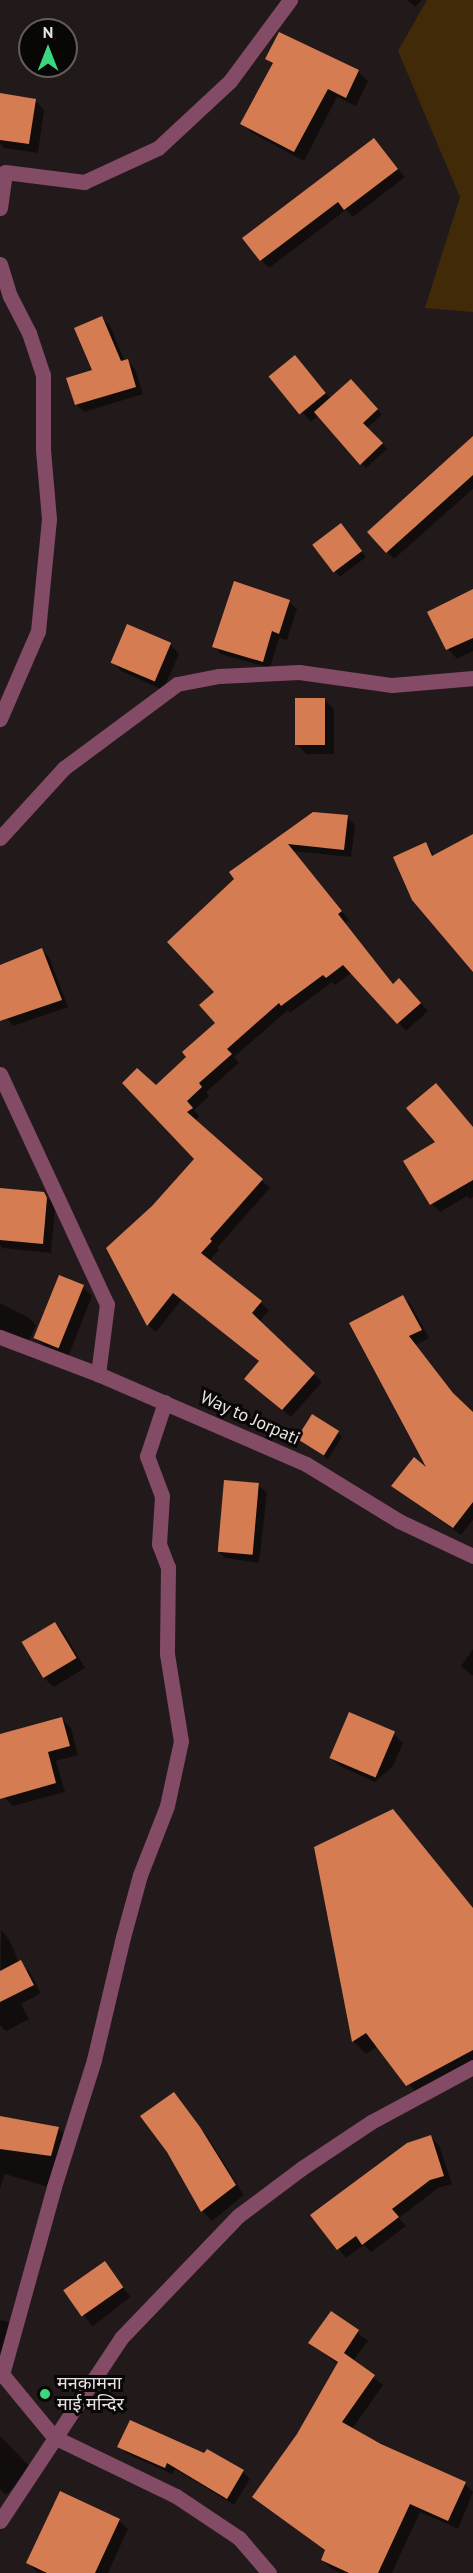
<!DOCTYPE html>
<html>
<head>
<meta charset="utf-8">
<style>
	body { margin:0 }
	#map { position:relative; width:473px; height:2573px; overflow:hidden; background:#221a1a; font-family:"PT Sans","Noto Sans Devanagari",sans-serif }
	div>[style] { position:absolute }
	.green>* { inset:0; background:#412a08 }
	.shadow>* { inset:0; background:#0007; transform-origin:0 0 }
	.building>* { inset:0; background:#d57c53; transform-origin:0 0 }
	.minor>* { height:15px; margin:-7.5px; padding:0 7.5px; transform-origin:7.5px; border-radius:7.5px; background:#834b66 }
	.dots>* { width:16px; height:16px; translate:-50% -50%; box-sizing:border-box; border:3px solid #090606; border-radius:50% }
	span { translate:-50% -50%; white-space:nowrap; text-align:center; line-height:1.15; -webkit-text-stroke:6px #090606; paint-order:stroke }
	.street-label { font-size:18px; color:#e9e3e3 }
	.poi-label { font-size:18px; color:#e9e3e3 }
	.left { translate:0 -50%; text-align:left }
	.north { position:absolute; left:18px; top:18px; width:60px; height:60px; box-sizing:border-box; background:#090606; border:2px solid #635e5e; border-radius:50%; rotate:0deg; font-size:16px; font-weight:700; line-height:24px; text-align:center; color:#e9e3e3 }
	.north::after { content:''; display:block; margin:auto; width:21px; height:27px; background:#3ad77f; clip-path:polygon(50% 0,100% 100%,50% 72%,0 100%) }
</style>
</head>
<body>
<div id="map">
	<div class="green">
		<i style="clip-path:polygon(427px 0,473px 0,473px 312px,425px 308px,460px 197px,398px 51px)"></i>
	</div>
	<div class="shadow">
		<i style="clip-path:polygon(407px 0,422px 0,415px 7px)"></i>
		<i style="clip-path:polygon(279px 34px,358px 71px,368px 81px,356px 106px,337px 97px,304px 161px,252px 133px,242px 124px,274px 66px,267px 59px)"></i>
		<i style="clip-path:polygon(35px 100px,44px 110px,38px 153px,4px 148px,0 143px,0 106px)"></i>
		<i style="clip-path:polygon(374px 140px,405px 177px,353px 217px,346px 210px,269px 268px,261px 260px)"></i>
		<i style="clip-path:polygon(102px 318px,110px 326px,125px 362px,128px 361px,135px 369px,143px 394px,84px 412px,76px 404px,94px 371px)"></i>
		<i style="clip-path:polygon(304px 366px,331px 399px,356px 386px,382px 415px,367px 428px,387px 449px,366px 468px,319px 415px,311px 422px,271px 377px)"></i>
		<i style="clip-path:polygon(473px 447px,473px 489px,394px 559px,369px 532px)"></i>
		<i style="clip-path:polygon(345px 530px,366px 557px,340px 577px,314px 546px)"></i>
		<i style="clip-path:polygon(473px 600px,473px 651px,457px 659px,448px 649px,429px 613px)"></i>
		<i style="clip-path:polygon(289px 602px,297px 609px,287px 640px,279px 638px,270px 668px,221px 654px,214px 646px)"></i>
		<i style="clip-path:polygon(170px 644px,179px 654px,163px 690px,121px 671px,112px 662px)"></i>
		<i style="clip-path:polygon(325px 700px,334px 709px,334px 754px,306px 754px,297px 744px)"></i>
		<i style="clip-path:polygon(314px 813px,347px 817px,355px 825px,351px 857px,293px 851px,349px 920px,345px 923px,394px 985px,407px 988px,428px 1011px,406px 1031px,352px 972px,335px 985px,332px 982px,290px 1013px,288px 1010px,234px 1057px,239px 1063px,206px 1092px,209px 1096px,194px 1110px,199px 1116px,195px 1121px,270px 1188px,217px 1248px,219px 1250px,209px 1261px,269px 1310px,259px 1322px,322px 1382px,291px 1417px,254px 1386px,260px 1362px,182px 1299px,156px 1332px,148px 1325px,108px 1248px,153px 1207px,196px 1159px,157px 1087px,188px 1057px,217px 1023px,216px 992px,169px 942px)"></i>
		<i style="clip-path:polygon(473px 835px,473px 969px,425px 843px,435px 856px)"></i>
		<i style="clip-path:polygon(42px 950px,49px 957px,68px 1007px,13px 1026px,6px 1018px,0 1004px,0 967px)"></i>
		<i style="clip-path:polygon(473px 1128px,473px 1197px,470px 1199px,467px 1196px,440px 1212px,432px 1204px,405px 1162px)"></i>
		<i style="clip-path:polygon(0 1189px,43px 1193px,53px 1203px,55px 1208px,51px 1253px,2px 1248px,0 1246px)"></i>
		<i style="clip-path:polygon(83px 1287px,92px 1296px,68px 1357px,45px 1347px,35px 1338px)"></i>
		<i style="clip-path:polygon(403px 1297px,411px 1305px,429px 1338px,416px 1345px,460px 1402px,473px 1414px,473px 1520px,461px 1535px,393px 1486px,430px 1473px,355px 1332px)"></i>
		<i style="clip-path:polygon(0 1303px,29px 1318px,36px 1325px,29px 1341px,0 1329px)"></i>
		<i style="clip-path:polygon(338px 1432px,342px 1437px,328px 1459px,298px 1438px)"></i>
		<i style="clip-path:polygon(258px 1485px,267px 1493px,259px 1563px,225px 1558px,217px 1550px)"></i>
		<i style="clip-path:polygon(55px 1624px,64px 1633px,85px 1668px,54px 1687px,44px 1678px)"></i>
		<i style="clip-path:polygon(473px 1649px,473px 1676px,461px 1666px)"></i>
		<i style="clip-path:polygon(62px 1719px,71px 1728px,78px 1755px,56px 1761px,65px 1792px,13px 1806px,4px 1797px,0 1782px,0 1736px)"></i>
		<i style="clip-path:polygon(394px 1734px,403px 1743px,393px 1766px,375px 1782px,340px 1766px,330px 1757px)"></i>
		<i style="clip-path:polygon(392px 1811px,443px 1871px,439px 1873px,473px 1938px,473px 2070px,420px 2098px,378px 2046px,366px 2054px,353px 2041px)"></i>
		<i style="clip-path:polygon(1px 1930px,9px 1939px,19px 1963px,29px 1971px,41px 1993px,21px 2004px,29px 2019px,6px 2031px,0 2025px)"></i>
		<i style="clip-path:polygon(173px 2094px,209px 2139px,244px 2195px,212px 2221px,202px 2211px,168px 2151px)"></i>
		<i style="clip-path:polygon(0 2117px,58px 2128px,67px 2137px,52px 2188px,5px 2174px,0 2189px)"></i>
		<i style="clip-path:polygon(431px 2137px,439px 2145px,452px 2184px,438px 2188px,399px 2218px,406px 2226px,371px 2252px,364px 2245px,346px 2258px,312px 2216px)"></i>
		<i style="left:104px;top:2263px;width:43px;height:48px;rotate:52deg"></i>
		<i style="clip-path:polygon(332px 2313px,368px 2341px,353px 2361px,383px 2385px,352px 2429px,465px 2484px,473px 2492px,458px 2529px,420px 2512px,392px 2573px,341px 2573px,332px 2569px,322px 2560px,326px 2551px,254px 2497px,299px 2434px,338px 2364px,310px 2343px)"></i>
		<i style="clip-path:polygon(0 2320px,6px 2321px,15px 2329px,0 2381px)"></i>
		<i style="clip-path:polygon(0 2436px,32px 2469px,6px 2495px,0 2489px)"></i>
		<i style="clip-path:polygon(119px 2446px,243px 2472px,250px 2479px,234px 2505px,175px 2469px,172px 2474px,126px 2453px)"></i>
		<i style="clip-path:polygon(119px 2520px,128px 2529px,108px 2573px,38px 2573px,28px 2563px)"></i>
	</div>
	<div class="building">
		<i style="clip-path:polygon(279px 32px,359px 70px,346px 98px,328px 89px,294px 152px,240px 124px,273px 63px,265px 59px)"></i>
		<i style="clip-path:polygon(0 93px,36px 99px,29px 144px,0 140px)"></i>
		<i style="clip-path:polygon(374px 138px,398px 169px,344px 210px,338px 202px,260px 261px,242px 238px)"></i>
		<i style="clip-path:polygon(102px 316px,121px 361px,128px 359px,136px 387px,75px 405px,66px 378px,92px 370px,74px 328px)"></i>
		<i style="left:295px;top:355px;width:49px;height:34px;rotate:51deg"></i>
		<i style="clip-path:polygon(351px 379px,378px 409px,363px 423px,383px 443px,360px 465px,314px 412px)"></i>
		<i style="clip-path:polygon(473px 436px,473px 475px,386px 553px,367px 532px)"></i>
		<i style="left:341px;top:523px;width:35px;height:36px;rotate:53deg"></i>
		<i style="clip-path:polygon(234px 581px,290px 600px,279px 634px,272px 631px,263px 662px,212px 647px)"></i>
		<i style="clip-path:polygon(473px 589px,473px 638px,446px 650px,427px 612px)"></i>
		<i style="left:127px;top:624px;width:48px;height:42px;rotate:23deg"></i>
		<i style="left:295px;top:698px;width:30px;height:47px"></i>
		<i style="clip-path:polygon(313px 812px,348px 815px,344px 850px,288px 844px,342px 911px,338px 914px,393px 984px,399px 978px,421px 1003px,397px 1024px,343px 965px,326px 978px,323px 975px,281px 1006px,279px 1003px,227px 1049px,232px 1054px,199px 1083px,202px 1087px,187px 1101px,193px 1108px,187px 1112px,263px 1179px,210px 1239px,212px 1241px,201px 1253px,262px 1301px,252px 1313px,315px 1373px,282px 1410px,244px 1379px,259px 1361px,173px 1293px,147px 1326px,106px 1248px,152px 1206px,194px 1159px,122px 1083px,137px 1068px,156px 1085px,186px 1057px,182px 1052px,215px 1023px,199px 1005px,214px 992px,167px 942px,234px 879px,229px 872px)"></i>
		<i style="clip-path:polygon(473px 834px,473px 972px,412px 900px,393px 857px,426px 842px,432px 856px)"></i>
		<i style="clip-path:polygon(42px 948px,62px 1000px,0 1021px,0 965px)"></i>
		<i style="clip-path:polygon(436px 1083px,473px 1127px,473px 1180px,430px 1205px,403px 1161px,435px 1142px,406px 1108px)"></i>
		<i style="clip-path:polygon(0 1188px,44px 1192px,47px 1198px,43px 1244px,0 1240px)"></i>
		<i style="left:59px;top:1275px;width:27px;height:68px;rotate:22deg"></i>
		<i style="clip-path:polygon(403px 1295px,422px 1330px,409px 1336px,453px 1393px,473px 1412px,473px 1502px,453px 1528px,391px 1486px,414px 1457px,426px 1467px,349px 1323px)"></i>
		<i style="left:312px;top:1414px;width:32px;height:29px;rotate:32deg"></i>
		<i style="left:224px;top:1480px;width:35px;height:72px;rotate:5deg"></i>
		<i style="left:55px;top:1622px;width:42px;height:39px;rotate:59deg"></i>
		<i style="left:349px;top:1712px;width:50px;height:50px;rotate:23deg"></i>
		<i style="clip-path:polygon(62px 1717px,70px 1746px,48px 1752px,56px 1783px,0 1799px,0 1734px)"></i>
		<i style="clip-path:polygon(393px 1809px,473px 1908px,473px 2050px,406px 2086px,366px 2033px,352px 2042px,314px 1847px)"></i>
		<i style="clip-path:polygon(21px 1960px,34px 1985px,0 2002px,0 1971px)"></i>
		<i style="clip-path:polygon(174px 2092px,200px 2127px,236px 2185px,201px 2212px,167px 2152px,140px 2116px)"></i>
		<i style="clip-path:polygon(0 2116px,59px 2127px,51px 2156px,0 2149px)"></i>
		<i style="clip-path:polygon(431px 2135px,444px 2176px,430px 2180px,392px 2209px,399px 2217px,362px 2245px,356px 2236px,337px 2250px,310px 2215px,407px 2143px)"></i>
		<i style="left:105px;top:2261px;width:32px;height:51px;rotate:55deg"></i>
		<i style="clip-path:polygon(331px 2311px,359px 2330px,344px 2353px,375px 2375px,342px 2422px,381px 2444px,466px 2482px,448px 2521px,410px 2504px,378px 2573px,349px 2573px,321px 2560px,325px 2550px,252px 2497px,297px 2434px,338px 2362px,308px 2343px)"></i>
		<i style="clip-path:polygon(130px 2420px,204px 2453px,207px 2449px,244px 2470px,227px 2499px,167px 2463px,165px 2468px,117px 2447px)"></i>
		<i style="clip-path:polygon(60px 2491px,120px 2519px,95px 2573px,47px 2573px,26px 2563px)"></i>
	</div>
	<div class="minor">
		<i style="left:0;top:208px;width:36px;rotate:-82deg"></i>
		<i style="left:5px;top:172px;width:80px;rotate:7.2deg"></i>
		<i style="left:84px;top:182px;width:81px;rotate:-24.7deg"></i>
		<i style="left:158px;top:148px;width:98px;rotate:-42.9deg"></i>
		<i style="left:230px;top:81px;width:101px;rotate:-53.5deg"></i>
		<i style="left:0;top:264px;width:34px;rotate:73deg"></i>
		<i style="left:10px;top:296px;width:42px;rotate:62.8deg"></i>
		<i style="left:29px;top:333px;width:44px;rotate:71.6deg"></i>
		<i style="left:43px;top:375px;width:75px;rotate:90deg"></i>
		<i style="left:43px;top:450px;width:69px;rotate:85deg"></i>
		<i style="left:49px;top:519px;width:113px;rotate:95.6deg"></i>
		<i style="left:38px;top:631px;width:96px;rotate:113.4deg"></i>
		<i style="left:0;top:838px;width:95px;rotate:-47.6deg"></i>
		<i style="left:64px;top:768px;width:141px;rotate:-36.6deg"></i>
		<i style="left:177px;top:684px;width:43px;rotate:-10.8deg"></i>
		<i style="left:219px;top:676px;width:80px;rotate:-2.9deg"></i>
		<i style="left:299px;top:672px;width:94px;rotate:8deg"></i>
		<i style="left:392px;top:685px;width:81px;rotate:-4.9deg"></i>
		<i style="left:0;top:1074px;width:254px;rotate:65.1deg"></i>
		<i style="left:107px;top:1304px;width:71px;rotate:97.3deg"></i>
		<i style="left:0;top:1337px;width:105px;rotate:20.7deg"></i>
		<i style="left:98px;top:1374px;width:227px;rotate:23.4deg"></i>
		<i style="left:306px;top:1464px;width:109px;rotate:31.5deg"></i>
		<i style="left:399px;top:1521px;width:82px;rotate:25.3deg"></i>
		<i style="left:165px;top:1402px;width:57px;rotate:108.4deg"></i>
		<i style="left:147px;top:1456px;width:43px;rotate:69.4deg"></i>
		<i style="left:162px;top:1496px;width:48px;rotate:93.6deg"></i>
		<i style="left:159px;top:1544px;width:25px;rotate:69deg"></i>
		<i style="left:168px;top:1567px;width:87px;rotate:90.7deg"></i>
		<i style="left:167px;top:1654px;width:88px;rotate:80.9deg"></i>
		<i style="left:181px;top:1741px;width:66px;rotate:102.2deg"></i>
		<i style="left:167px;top:1806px;width:74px;rotate:111.4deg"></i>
		<i style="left:140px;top:1875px;width:64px;rotate:105.3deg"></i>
		<i style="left:123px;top:1937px;width:126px;rotate:103.3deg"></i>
		<i style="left:94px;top:2060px;width:133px;rotate:107.5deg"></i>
		<i style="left:54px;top:2187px;width:194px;rotate:105.5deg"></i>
		<i style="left:2px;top:2374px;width:82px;rotate:50.5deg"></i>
		<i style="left:54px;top:2437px;width:136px;rotate:25.8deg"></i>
		<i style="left:176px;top:2496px;width:76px;rotate:33.7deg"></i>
		<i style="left:239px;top:2538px;width:46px;rotate:49.4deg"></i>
		<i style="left:0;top:2521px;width:219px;rotate:-56.5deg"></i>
		<i style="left:121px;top:2338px;width:169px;rotate:-46.2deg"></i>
		<i style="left:238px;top:2216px;width:80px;rotate:-36.9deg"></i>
		<i style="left:302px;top:2168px;width:83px;rotate:-33.7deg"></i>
		<i style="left:371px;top:2122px;width:116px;rotate:-28.3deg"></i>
	</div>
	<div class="dots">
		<i style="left:45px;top:2394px;background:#3ad77f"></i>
	</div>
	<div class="street-label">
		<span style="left:250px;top:1418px;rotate:24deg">Way to Jorpati</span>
	</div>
	<div class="poi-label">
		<span class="left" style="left:57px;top:2394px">मनकामना<br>माई मन्दिर</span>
	</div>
	<div class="north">N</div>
</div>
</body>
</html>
